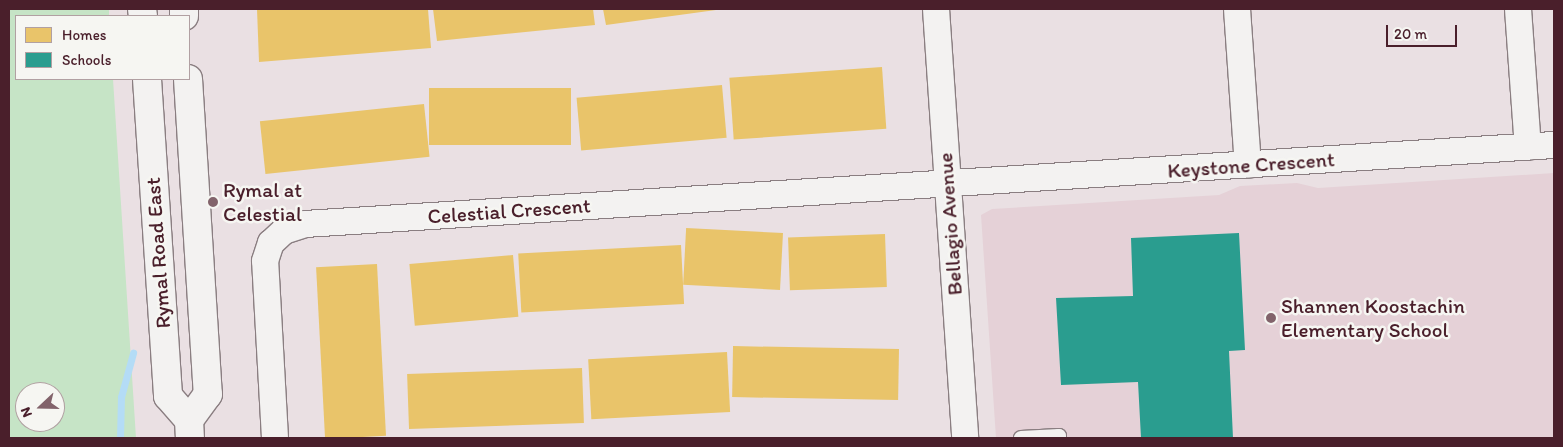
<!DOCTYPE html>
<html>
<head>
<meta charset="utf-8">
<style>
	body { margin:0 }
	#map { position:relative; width:1563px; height:447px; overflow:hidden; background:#eae0e3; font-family:Itim,sans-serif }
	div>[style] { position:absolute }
	.built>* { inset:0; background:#e5d1d7 }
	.green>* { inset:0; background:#c6e4c6 }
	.homes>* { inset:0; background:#e9c46a; transform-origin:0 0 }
	.schools>* { inset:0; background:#2a9d8f }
	.stream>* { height:7px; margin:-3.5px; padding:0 3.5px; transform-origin:3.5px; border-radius:3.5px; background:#b4dcf6 }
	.roads { filter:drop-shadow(1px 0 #8a7e81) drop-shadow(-1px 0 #8a7e81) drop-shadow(0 1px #8a7e81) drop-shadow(0 -1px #8a7e81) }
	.lane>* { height:14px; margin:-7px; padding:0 7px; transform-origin:7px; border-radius:7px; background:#f3f2f1 }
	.street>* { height:26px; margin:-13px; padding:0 13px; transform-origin:13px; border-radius:13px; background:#f3f2f1 }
	.secondary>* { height:28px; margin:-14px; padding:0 14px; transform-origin:14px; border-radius:14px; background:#f3f2f1 }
	.dots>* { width:14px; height:14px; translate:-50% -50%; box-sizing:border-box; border:2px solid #f6f6f2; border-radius:50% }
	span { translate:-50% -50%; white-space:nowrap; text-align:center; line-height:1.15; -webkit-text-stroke:5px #f6f6f2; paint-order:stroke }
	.street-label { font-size:21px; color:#4a1f2b }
	.poi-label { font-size:21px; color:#4a1f2b }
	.left { translate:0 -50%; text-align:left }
	.frame { position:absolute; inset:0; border:10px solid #4a1f2b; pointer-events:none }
	.legend { position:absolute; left:15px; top:15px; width:175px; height:65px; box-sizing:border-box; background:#f6f6f2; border:1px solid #b1a0a2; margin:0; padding:6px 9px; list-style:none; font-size:15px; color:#4a1f2b }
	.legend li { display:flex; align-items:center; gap:10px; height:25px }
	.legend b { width:25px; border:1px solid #b1a0a2 }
	.north { position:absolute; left:15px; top:382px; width:50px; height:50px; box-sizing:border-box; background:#f6f6f2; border:1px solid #b1a0a2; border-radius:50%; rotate:249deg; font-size:14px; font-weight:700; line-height:20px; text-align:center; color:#4a1f2b }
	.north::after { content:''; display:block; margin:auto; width:18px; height:22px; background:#82636b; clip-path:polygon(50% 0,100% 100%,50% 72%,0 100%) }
	.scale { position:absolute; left:1386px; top:25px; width:71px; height:22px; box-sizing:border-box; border:2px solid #4a1f2b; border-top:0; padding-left:6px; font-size:15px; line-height:18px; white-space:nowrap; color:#4a1f2b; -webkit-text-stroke:4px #f6f6f2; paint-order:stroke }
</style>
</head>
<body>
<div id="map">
	<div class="built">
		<i style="clip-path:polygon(1554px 173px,1554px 438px,996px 438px,981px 215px,992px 209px,1219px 195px,1240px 186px,1297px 183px,1318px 188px)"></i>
	</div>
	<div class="green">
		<i style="clip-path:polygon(evenodd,9px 9px,109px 9px,109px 16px,16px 16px,16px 79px,113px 79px,136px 438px,9px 438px,9px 9px,25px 392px,55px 392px,55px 422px,25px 422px,25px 392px)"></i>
	</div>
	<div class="homes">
		<i style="clip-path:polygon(257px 9px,428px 9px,431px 48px,259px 62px)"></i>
		<i style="clip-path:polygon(433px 9px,593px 9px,595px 25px,437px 41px)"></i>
		<i style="clip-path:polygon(603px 9px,716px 9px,716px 10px,606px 25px)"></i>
		<i style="left:882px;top:67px;width:62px;height:153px;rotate:86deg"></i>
		<i style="left:722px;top:85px;width:53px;height:146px;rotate:85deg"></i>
		<i style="left:571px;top:88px;width:57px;height:142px;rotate:90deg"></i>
		<i style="left:424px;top:104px;width:53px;height:165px;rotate:84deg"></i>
		<i style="left:783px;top:233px;width:57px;height:97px;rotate:93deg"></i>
		<i style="left:885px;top:234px;width:53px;height:97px;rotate:88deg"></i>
		<i style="left:681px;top:245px;width:59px;height:163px;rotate:87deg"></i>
		<i style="left:513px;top:255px;width:62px;height:104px;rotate:85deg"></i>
		<i style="left:377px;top:264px;width:172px;height:61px;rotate:87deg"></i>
		<i style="left:899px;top:349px;width:51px;height:166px;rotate:91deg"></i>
		<i style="left:727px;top:352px;width:60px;height:139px;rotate:87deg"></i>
		<i style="left:582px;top:368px;width:55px;height:175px;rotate:88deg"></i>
	</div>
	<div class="schools">
		<i style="clip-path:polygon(1239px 233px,1245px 350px,1229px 351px,1233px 438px,1141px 438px,1138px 382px,1061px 385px,1056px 298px,1133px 296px,1131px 238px)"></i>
	</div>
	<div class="stream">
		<i style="left:120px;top:438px;width:41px;rotate:-88.6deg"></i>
		<i style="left:121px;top:397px;width:46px;rotate:-74.7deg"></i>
	</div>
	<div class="roads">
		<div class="lane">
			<i style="left:1021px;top:438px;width:38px;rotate:-3deg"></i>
			<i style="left:1059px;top:436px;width:2px;rotate:90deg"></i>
		</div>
		<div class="street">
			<i style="left:936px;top:9px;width:430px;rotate:86.1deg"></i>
			<i style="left:1237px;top:9px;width:156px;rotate:86deg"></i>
			<i style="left:1518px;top:9px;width:138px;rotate:85.9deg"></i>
			<i style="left:275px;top:438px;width:177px;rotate:-93.2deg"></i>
			<i style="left:265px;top:261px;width:19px;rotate:-72deg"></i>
			<i style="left:271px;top:243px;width:18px;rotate:-43deg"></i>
			<i style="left:284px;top:231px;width:22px;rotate:-18deg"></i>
			<i style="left:305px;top:224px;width:1251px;rotate:-3.62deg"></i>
		</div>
		<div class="secondary">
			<i style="left:142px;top:9px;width:7px;rotate:82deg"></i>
			<i style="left:184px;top:9px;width:7px;rotate:90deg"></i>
			<i style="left:147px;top:79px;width:318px;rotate:86.2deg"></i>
			<i style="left:168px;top:396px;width:32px;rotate:49deg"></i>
			<i style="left:189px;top:420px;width:18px;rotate:87deg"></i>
			<i style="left:188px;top:79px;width:316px;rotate:86.4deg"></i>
			<i style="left:208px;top:394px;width:32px;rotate:126deg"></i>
		</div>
	</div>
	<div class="dots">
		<i style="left:213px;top:202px;background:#82636b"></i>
		<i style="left:1271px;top:318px;background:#82636b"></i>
	</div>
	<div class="street-label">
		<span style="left:1251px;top:165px;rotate:-4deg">Keystone Crescent</span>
		<span style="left:509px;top:211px;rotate:-4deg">Celestial Crescent</span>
		<span style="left:950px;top:224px;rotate:-94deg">Bellagio Avenue</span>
		<span style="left:158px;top:253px;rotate:-94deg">Rymal Road East</span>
	</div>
	<div class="poi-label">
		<span class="left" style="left:223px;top:202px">Rymal at<br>Celestial</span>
		<span class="left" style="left:1281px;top:318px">Shannen Koostachin<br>Elementary School</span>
	</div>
	<div class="frame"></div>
	<ul class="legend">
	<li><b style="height:14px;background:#e9c46a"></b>Homes</li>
	<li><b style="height:14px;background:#2a9d8f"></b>Schools</li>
	</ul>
	<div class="north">N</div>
	<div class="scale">20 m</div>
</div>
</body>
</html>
